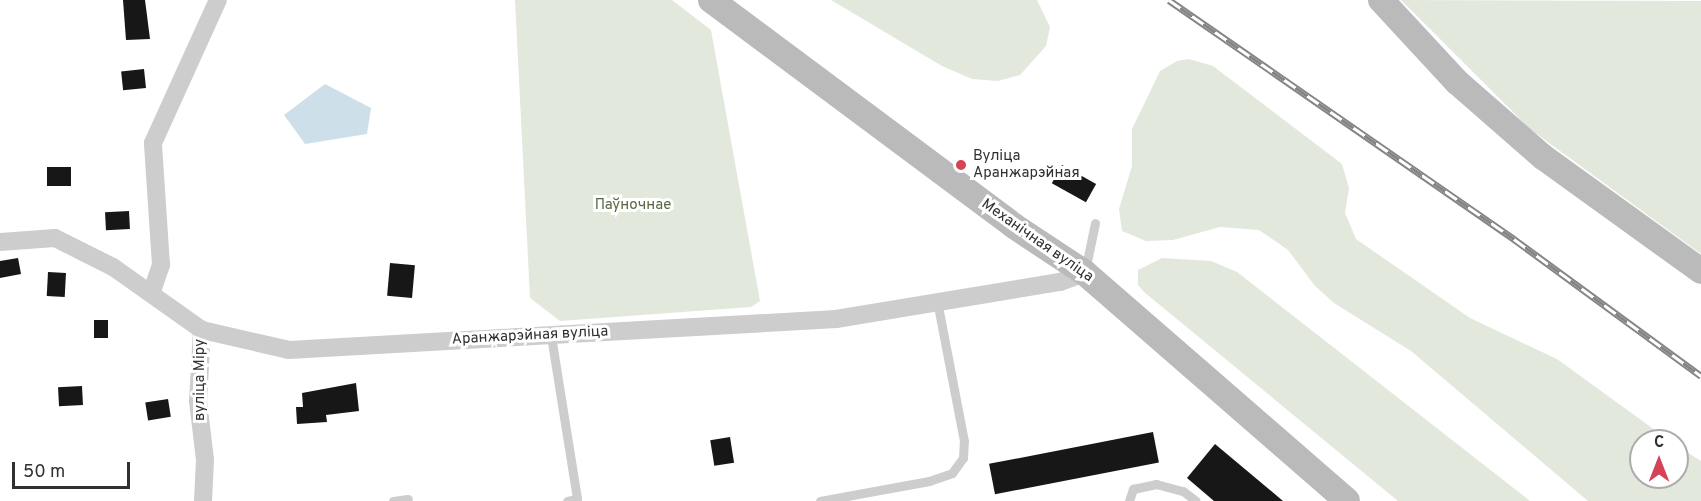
<!DOCTYPE html>
<html>
<head>
<meta charset="utf-8">
<style>
	body { margin:0 }
	#map { position:relative; width:1701px; height:501px; overflow:hidden; background:#fff; font-family:Overpass,sans-serif }
	div>[style] { position:absolute }
	.green>* { inset:0; background:#e3e8dc }
	.water>* { inset:0; background:#cde0e9 }
	.building>* { inset:0; background:#171717; transform-origin:0 0 }
	.lane>* { height:9px; margin:-4.5px; padding:0 4.5px; transform-origin:4.5px; border-radius:4.5px; background:#cdcdcd }
	.street>* { height:18px; margin:-9px; padding:0 9px; transform-origin:9px; border-radius:9px; background:#cdcdcd }
	.secondary>* { height:26px; margin:-13px; padding:0 13px; transform-origin:13px; border-radius:13px; background:#bababa }
	.rail>* { height:7px; margin-top:-3.5px; transform-origin:0; background:repeating-linear-gradient(90deg,#fff 0 14px,#858585 0 28px); box-sizing:border-box; border-block:2px solid #858585 }
	.dots>* { width:16px; height:16px; translate:-50% -50%; box-sizing:border-box; border:3px solid #fff; border-radius:50% }
	span { translate:-50% -50%; white-space:nowrap; text-align:center; line-height:1.15; -webkit-text-stroke:6px #fff; paint-order:stroke }
	.poi-label { font-size:15px; color:#303030 }
	.left { translate:0 -50%; text-align:left }
	.park-label { font-size:15px; color:#556841 }
	.street-label { font-size:15px; color:#303030 }
	.north { position:absolute; left:1629px; top:429px; width:60px; height:60px; box-sizing:border-box; background:#fff; border:2px solid #acacac; border-radius:50%; rotate:0deg; font-size:16px; font-weight:700; line-height:24px; text-align:center; color:#303030 }
	.north::after { content:''; display:block; margin:auto; width:21px; height:27px; background:#d64256; clip-path:polygon(50% 0,100% 100%,50% 72%,0 100%) }
	.scale { position:absolute; left:12px; top:462px; width:118px; height:27px; box-sizing:border-box; border:3px solid #303030; border-top:0; padding-left:8px; font-size:18px; line-height:21px; white-space:nowrap; color:#303030; -webkit-text-stroke:4px #fff; paint-order:stroke }
</style>
</head>
<body>
<div id="map">
	<div class="green">
		<i style="clip-path:polygon(515px 0,672px 0,711px 30px,760px 301px,751px 307px,560px 321px,530px 298px)"></i>
		<i style="clip-path:polygon(831px 0,1037px 0,1050px 27px,1046px 46px,1020px 75px,998px 81px,972px 79px,942px 66px)"></i>
		<i style="clip-path:polygon(1401px 0,1701px 1px,1701px 254px,1530px 129px)"></i>
		<i style="clip-path:polygon(1189px 59px,1213px 66px,1342px 164px,1349px 188px,1345px 213px,1356px 239px,1470px 318px,1557px 359px,1670px 441px,1641px 441px,1641px 477px,1677px 477px,1677px 446px,1701px 461px,1701px 501px,1588px 501px,1411px 351px,1334px 303px,1315px 286px,1288px 250px,1259px 230px,1220px 227px,1173px 240px,1146px 241px,1122px 231px,1119px 209px,1132px 166px,1132px 129px,1160px 71px,1177px 61px)"></i>
		<i style="clip-path:polygon(1162px 258px,1211px 261px,1237px 272px,1530px 501px,1398px 501px,1144px 292px,1138px 285px,1138px 270px)"></i>
	</div>
	<div class="water">
		<i style="clip-path:polygon(325px 84px,371px 108px,367px 134px,305px 144px,284px 115px)"></i>
	</div>
	<div class="building">
		<i style="clip-path:polygon(123px 0,145px 0,150px 39px,126px 40px)"></i>
		<i style="left:144px;top:69px;width:19px;height:23px;rotate:84deg"></i>
		<i style="left:1062px;top:165px;width:39px;height:21px;rotate:29deg"></i>
		<i style="left:71px;top:167px;width:19px;height:24px;rotate:90deg"></i>
		<i style="left:129px;top:211px;width:18px;height:24px;rotate:87deg"></i>
		<i style="clip-path:polygon(18px 258px,21px 274px,0 278px,0 261px)"></i>
		<i style="left:390px;top:263px;width:25px;height:33px;rotate:5deg"></i>
		<i style="left:48px;top:272px;width:18px;height:24px;rotate:3deg"></i>
		<i style="left:94px;top:320px;width:14px;height:18px"></i>
		<i style="clip-path:polygon(356px 383px,359px 411px,326px 415px,327px 422px,297px 424px,296px 407px,303px 407px,302px 393px)"></i>
		<i style="left:82px;top:386px;width:19px;height:24px;rotate:87deg"></i>
		<i style="left:168px;top:399px;width:18px;height:23px;rotate:81deg"></i>
		<i style="left:1153px;top:432px;width:31px;height:167px;rotate:79deg"></i>
		<i style="left:730px;top:437px;width:26px;height:20px;rotate:81deg"></i>
		<i style="clip-path:polygon(1215px 444px,1283px 501px,1214px 501px,1187px 478px)"></i>
	</div>
	<div class="lane">
		<i style="left:1085px;top:271px;width:49px;rotate:-78.2deg"></i>
		<i style="left:551px;top:336px;width:165px;rotate:80.9deg"></i>
		<i style="left:577px;top:499px;width:10px;rotate:169deg"></i>
		<i style="left:393px;top:501px;width:15px;rotate:-8deg"></i>
		<i style="left:820px;top:501px;width:111px;rotate:-10.4deg"></i>
		<i style="left:929px;top:481px;width:24px;rotate:-19deg"></i>
		<i style="left:952px;top:473px;width:19px;rotate:-54deg"></i>
		<i style="left:963px;top:458px;width:17px;rotate:-87deg"></i>
		<i style="left:964px;top:441px;width:143px;rotate:-100.9deg"></i>
		<i style="left:1129px;top:501px;width:13px;rotate:-72deg"></i>
		<i style="left:1133px;top:489px;width:24px;rotate:-12deg"></i>
		<i style="left:1156px;top:484px;width:28px;rotate:15deg"></i>
		<i style="left:1183px;top:491px;width:16px;rotate:38deg"></i>
	</div>
	<div class="street">
		<i style="left:0;top:242px;width:55px;rotate:-4.2deg"></i>
		<i style="left:55px;top:238px;width:65px;rotate:26.6deg"></i>
		<i style="left:113px;top:267px;width:109px;rotate:35.3deg"></i>
		<i style="left:202px;top:330px;width:89px;rotate:12.9deg"></i>
		<i style="left:289px;top:350px;width:548px;rotate:-3.24deg"></i>
		<i style="left:836px;top:319px;width:227px;rotate:-9.4deg"></i>
		<i style="left:1060px;top:282px;width:27px;rotate:-20deg"></i>
		<i style="left:152px;top:291px;width:28px;rotate:-71deg"></i>
		<i style="left:161px;top:265px;width:122px;rotate:-93.8deg"></i>
		<i style="left:153px;top:143px;width:157px;rotate:-65.6deg"></i>
		<i style="left:202px;top:330px;width:71px;rotate:93.2deg"></i>
		<i style="left:198px;top:401px;width:59px;rotate:83.2deg"></i>
		<i style="left:205px;top:460px;width:41px;rotate:92.8deg"></i>
	</div>
	<div class="secondary">
		<i style="left:711px;top:0;width:378px;rotate:36.7deg"></i>
		<i style="left:1014px;top:226px;width:85px;rotate:33.5deg"></i>
		<i style="left:1085px;top:273px;width:347px;rotate:41deg"></i>
		<i style="left:1381px;top:0;width:112px;rotate:47.2deg"></i>
		<i style="left:1457px;top:82px;width:114px;rotate:41.1deg"></i>
		<i style="left:1543px;top:157px;width:195px;rotate:35.8deg"></i>
	</div>
	<div class="rail">
		<i style="left:1169px;top:0;width:420px;rotate:34.7deg"></i>
		<i style="left:1514px;top:239px;width:232px;rotate:36.2deg"></i>
	</div>
	<div class="dots">
		<i style="left:961px;top:165px;background:#d64256"></i>
	</div>
	<div class="poi-label">
		<span class="left" style="left:973px;top:165px">Вуліца<br>Аранжарэйная</span>
	</div>
	<div class="park-label">
		<span style="left:633px;top:206px">Паўночнае</span>
	</div>
	<div class="street-label">
		<span style="left:1037px;top:241px;rotate:35deg">Механічная вуліца</span>
		<span style="left:530px;top:336px;rotate:-3deg">Аранжарэйная вуліца</span>
		<span style="left:201px;top:380px;rotate:-90deg">вуліца Міру</span>
	</div>
	<div class="north">С</div>
	<div class="scale">50 m</div>
</div>
</body>
</html>
